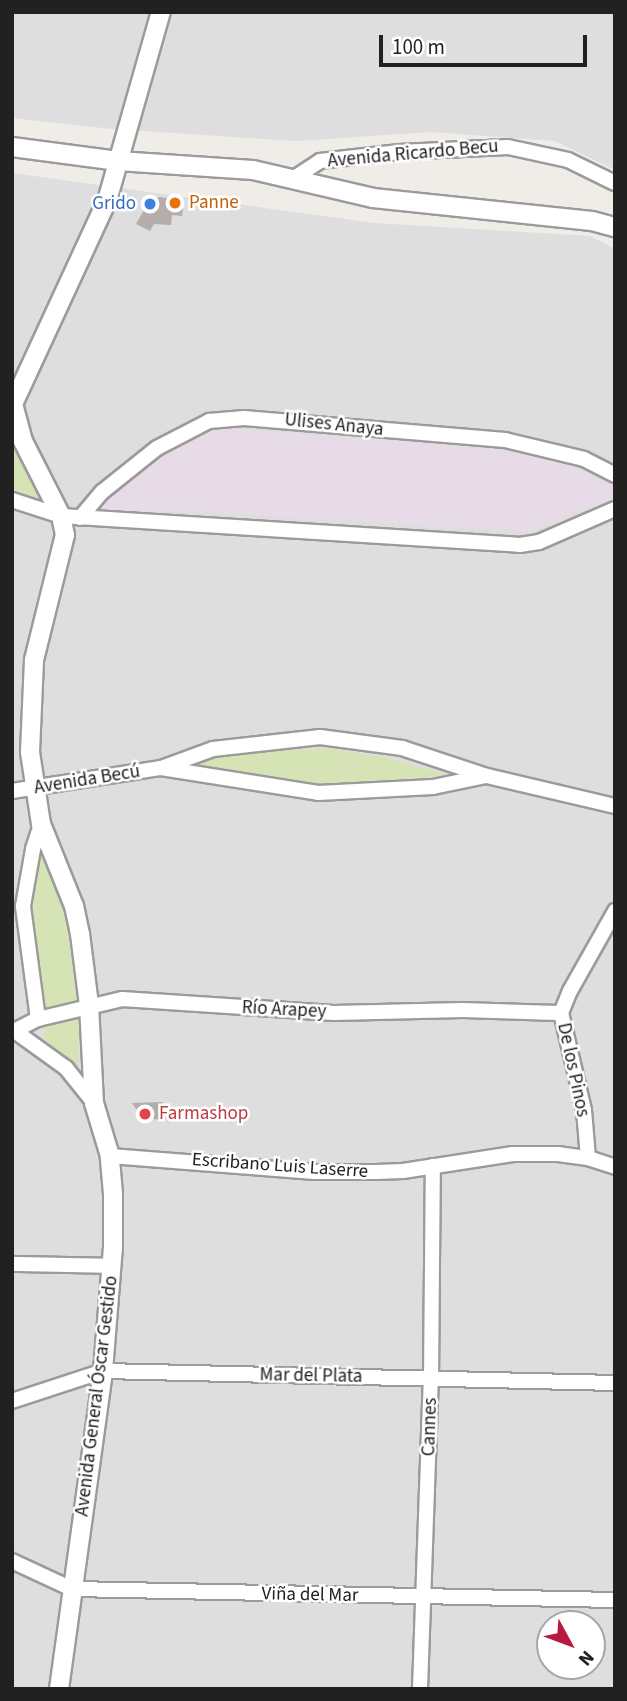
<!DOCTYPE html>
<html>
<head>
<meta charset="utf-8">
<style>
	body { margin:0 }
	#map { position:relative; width:627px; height:1701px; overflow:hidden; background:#f0ece8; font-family:"Source Sans 3",sans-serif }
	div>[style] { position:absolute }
	.residential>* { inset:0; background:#dedede }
	.industrial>* { inset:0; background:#e7dbe8 }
	.grass>* { inset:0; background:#d6e3b5 }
	.building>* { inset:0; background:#b5adab }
	.roads { filter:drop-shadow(2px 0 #9b9b9b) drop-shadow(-2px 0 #9b9b9b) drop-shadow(0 2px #9b9b9b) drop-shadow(0 -2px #9b9b9b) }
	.minor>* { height:14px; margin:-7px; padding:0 7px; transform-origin:7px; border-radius:7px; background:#fff }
	.tertiary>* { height:18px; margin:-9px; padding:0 9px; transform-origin:9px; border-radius:9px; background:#fff }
	.dots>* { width:19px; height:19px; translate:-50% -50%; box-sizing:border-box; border:4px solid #fff; border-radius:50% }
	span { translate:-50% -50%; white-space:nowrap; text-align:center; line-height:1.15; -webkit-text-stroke:5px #fff; paint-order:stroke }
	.street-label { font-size:19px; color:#212121 }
	.food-label { font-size:19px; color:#c56008 }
	.left { translate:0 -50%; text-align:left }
	.shop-label { font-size:19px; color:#366cbe }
	.right { translate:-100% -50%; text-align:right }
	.health-label { font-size:19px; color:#be3a42 }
	.frame { position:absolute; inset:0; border:14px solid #212121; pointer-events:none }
	.north { position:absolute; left:536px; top:1610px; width:70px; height:70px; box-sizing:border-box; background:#fff; border:2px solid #a6a6a6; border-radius:50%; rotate:131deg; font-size:19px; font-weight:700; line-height:28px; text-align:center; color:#212121 }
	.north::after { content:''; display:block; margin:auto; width:24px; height:32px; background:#b8193e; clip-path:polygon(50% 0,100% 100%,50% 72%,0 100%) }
	.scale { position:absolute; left:379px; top:35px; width:208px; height:32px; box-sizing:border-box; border:4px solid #212121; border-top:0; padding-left:9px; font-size:21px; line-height:24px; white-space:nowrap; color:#212121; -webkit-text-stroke:5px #fff; paint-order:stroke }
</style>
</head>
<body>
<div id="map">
	<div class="residential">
		<i style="clip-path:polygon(12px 12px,615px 12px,615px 170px,555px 141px,431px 132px,296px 141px,112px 129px,12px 118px)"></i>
		<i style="clip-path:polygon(evenodd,12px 173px,374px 223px,590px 236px,615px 249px,615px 1689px,12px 1689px,12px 173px,550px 1624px,592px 1624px,592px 1666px,550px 1666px,550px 1624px)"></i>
	</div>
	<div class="industrial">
		<i style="clip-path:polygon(229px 428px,492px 449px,535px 455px,571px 465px,599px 478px,615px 487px,615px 495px,529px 532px,176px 510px,105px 512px,99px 506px,158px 457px,208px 431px)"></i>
	</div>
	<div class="grass">
		<i style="clip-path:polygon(12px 438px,37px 490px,38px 497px,35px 499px,12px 488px)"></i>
		<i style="clip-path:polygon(325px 748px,386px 758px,445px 774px,394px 784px,332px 786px,189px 767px,225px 754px)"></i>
		<i style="clip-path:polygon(41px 855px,57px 883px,66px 917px,77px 1000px,50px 1010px,40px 1003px,32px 927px,35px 885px)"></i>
		<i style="clip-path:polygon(79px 1016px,78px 1071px,44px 1038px,44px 1026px)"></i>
	</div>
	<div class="building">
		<i style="clip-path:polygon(159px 197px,184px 200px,182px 216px,172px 215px,171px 225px,154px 224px,150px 231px,136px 224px,148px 203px)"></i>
		<i style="clip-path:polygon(163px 1102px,164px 1120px,142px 1118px,132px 1103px)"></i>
	</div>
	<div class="roads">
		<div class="minor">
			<i style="left:294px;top:178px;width:31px;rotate:-33deg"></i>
			<i style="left:320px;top:161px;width:80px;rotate:-6.5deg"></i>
			<i style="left:399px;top:152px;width:109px;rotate:-2.6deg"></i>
			<i style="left:508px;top:147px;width:61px;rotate:12.2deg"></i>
			<i style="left:568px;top:160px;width:52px;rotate:26.1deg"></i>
			<i style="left:12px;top:500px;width:52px;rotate:18.1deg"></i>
			<i style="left:61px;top:516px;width:460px;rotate:3.6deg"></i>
			<i style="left:520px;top:545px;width:19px;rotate:-9deg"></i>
			<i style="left:539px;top:542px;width:83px;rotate:-23.5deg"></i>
			<i style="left:80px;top:518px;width:34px;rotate:-50deg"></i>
			<i style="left:102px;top:492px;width:70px;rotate:-38.7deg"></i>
			<i style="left:157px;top:448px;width:59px;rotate:-27.4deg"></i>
			<i style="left:209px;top:421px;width:35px;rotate:-5deg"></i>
			<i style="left:244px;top:418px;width:262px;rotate:4.8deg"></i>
			<i style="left:505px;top:440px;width:81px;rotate:13.5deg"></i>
			<i style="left:584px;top:459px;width:35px;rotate:27deg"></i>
			<i style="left:161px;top:768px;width:159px;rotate:9deg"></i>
			<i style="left:318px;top:793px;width:115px;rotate:-3deg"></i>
			<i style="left:433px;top:787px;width:53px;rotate:-11.9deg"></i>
			<i style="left:12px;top:791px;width:151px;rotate:-8.8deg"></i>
			<i style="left:161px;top:768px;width:55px;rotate:-20.1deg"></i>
			<i style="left:213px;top:749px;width:108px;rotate:-6.4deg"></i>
			<i style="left:320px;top:737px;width:83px;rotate:7.6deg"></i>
			<i style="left:402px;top:748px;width:89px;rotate:18.2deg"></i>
			<i style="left:487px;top:776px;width:131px;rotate:13.2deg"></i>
			<i style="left:38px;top:1019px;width:114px;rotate:-97.6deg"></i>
			<i style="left:23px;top:906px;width:58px;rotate:-80deg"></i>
			<i style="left:33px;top:849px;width:26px;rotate:-72deg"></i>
			<i style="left:12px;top:1032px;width:29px;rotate:-27deg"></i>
			<i style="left:38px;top:1019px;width:86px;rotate:-13.4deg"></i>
			<i style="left:122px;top:999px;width:212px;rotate:3.8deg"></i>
			<i style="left:334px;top:1013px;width:129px;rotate:-1.3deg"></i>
			<i style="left:463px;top:1010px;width:98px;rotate:1.8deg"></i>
			<i style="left:16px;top:1032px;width:62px;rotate:35.8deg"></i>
			<i style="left:66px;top:1068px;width:45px;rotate:51.3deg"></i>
			<i style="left:110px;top:1156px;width:205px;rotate:4.5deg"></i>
			<i style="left:314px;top:1172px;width:62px"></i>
			<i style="left:376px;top:1172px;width:27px;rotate:-2deg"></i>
			<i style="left:403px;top:1171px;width:111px;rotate:-8.8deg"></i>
			<i style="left:513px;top:1154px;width:45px"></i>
			<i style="left:558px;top:1154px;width:30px;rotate:8deg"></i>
			<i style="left:588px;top:1158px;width:28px;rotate:18deg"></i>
			<i style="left:588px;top:1158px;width:48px;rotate:-94.8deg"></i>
			<i style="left:584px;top:1110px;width:100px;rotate:-103.3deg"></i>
			<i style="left:561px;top:1013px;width:24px;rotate:-68deg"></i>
			<i style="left:570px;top:991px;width:92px;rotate:-60.6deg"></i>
			<i style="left:12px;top:1264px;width:100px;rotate:1.1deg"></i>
			<i style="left:12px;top:1401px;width:96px;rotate:-18.2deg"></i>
			<i style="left:103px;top:1371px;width:512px;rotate:1.34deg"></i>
			<i style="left:12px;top:1561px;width:66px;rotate:25deg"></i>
			<i style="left:72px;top:1589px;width:543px;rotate:1.16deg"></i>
			<i style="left:420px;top:1689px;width:310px;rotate:-88deg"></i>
			<i style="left:431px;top:1379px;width:213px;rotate:-89.5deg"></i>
		</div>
		<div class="tertiary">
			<i style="left:12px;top:147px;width:107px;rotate:7.5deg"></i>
			<i style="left:118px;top:161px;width:135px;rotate:3.8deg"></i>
			<i style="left:253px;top:170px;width:123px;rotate:13.1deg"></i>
			<i style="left:373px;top:198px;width:220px;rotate:6deg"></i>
			<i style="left:592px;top:221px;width:24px;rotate:15deg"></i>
			<i style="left:59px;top:1689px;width:321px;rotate:-82.1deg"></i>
			<i style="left:103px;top:1371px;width:123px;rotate:-85.4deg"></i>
			<i style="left:113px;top:1248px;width:54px;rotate:-90deg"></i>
			<i style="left:113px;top:1194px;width:38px;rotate:-95deg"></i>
			<i style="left:110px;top:1156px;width:55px;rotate:-106.8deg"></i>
			<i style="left:94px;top:1103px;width:98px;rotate:-92.9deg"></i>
			<i style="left:89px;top:1005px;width:72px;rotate:-97.2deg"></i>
			<i style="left:80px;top:934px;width:29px;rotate:-102deg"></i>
			<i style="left:74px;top:906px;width:88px;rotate:-111.9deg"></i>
			<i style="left:41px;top:824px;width:73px;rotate:-98.7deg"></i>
			<i style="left:30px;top:752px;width:92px;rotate:-87.5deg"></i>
			<i style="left:34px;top:660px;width:129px;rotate:-76.1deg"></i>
			<i style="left:65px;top:535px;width:19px;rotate:-102deg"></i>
			<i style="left:61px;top:516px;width:84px;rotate:-116.9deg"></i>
			<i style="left:23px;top:441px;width:38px;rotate:-105deg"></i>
			<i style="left:13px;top:404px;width:224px;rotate:-65.2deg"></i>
			<i style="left:107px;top:201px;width:197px;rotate:-74.1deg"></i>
		</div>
	</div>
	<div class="dots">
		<i style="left:175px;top:203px;background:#e8710a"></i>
		<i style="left:150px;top:204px;background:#3f7fe0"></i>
		<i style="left:145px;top:1114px;background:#e0444e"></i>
	</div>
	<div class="street-label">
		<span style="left:413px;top:154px;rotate:-5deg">Avenida Ricardo Becu</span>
		<span style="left:334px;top:425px;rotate:6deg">Ulises Anaya</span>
		<span style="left:87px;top:780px;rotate:-9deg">Avenida Becú</span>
		<span style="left:284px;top:1010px;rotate:3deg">Río Arapey</span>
		<span style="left:573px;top:1070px;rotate:78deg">De los Pinos</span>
		<span style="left:280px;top:1166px;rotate:4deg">Escribano Luis Laserre</span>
		<span style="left:311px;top:1376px;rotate:1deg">Mar del Plata</span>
		<span style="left:97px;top:1396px;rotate:-83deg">Avenida General Óscar Gestido</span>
		<span style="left:430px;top:1427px;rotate:-88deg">Cannes</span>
		<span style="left:310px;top:1595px;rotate:1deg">Viña del Mar</span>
	</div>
	<div class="food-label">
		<span class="left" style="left:189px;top:203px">Panne</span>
	</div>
	<div class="shop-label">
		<span class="right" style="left:136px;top:204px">Grido</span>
	</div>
	<div class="health-label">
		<span class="left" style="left:159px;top:1114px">Farmashop</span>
	</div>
	<div class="frame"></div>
	<div class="north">N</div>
	<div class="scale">100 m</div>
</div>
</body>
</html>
